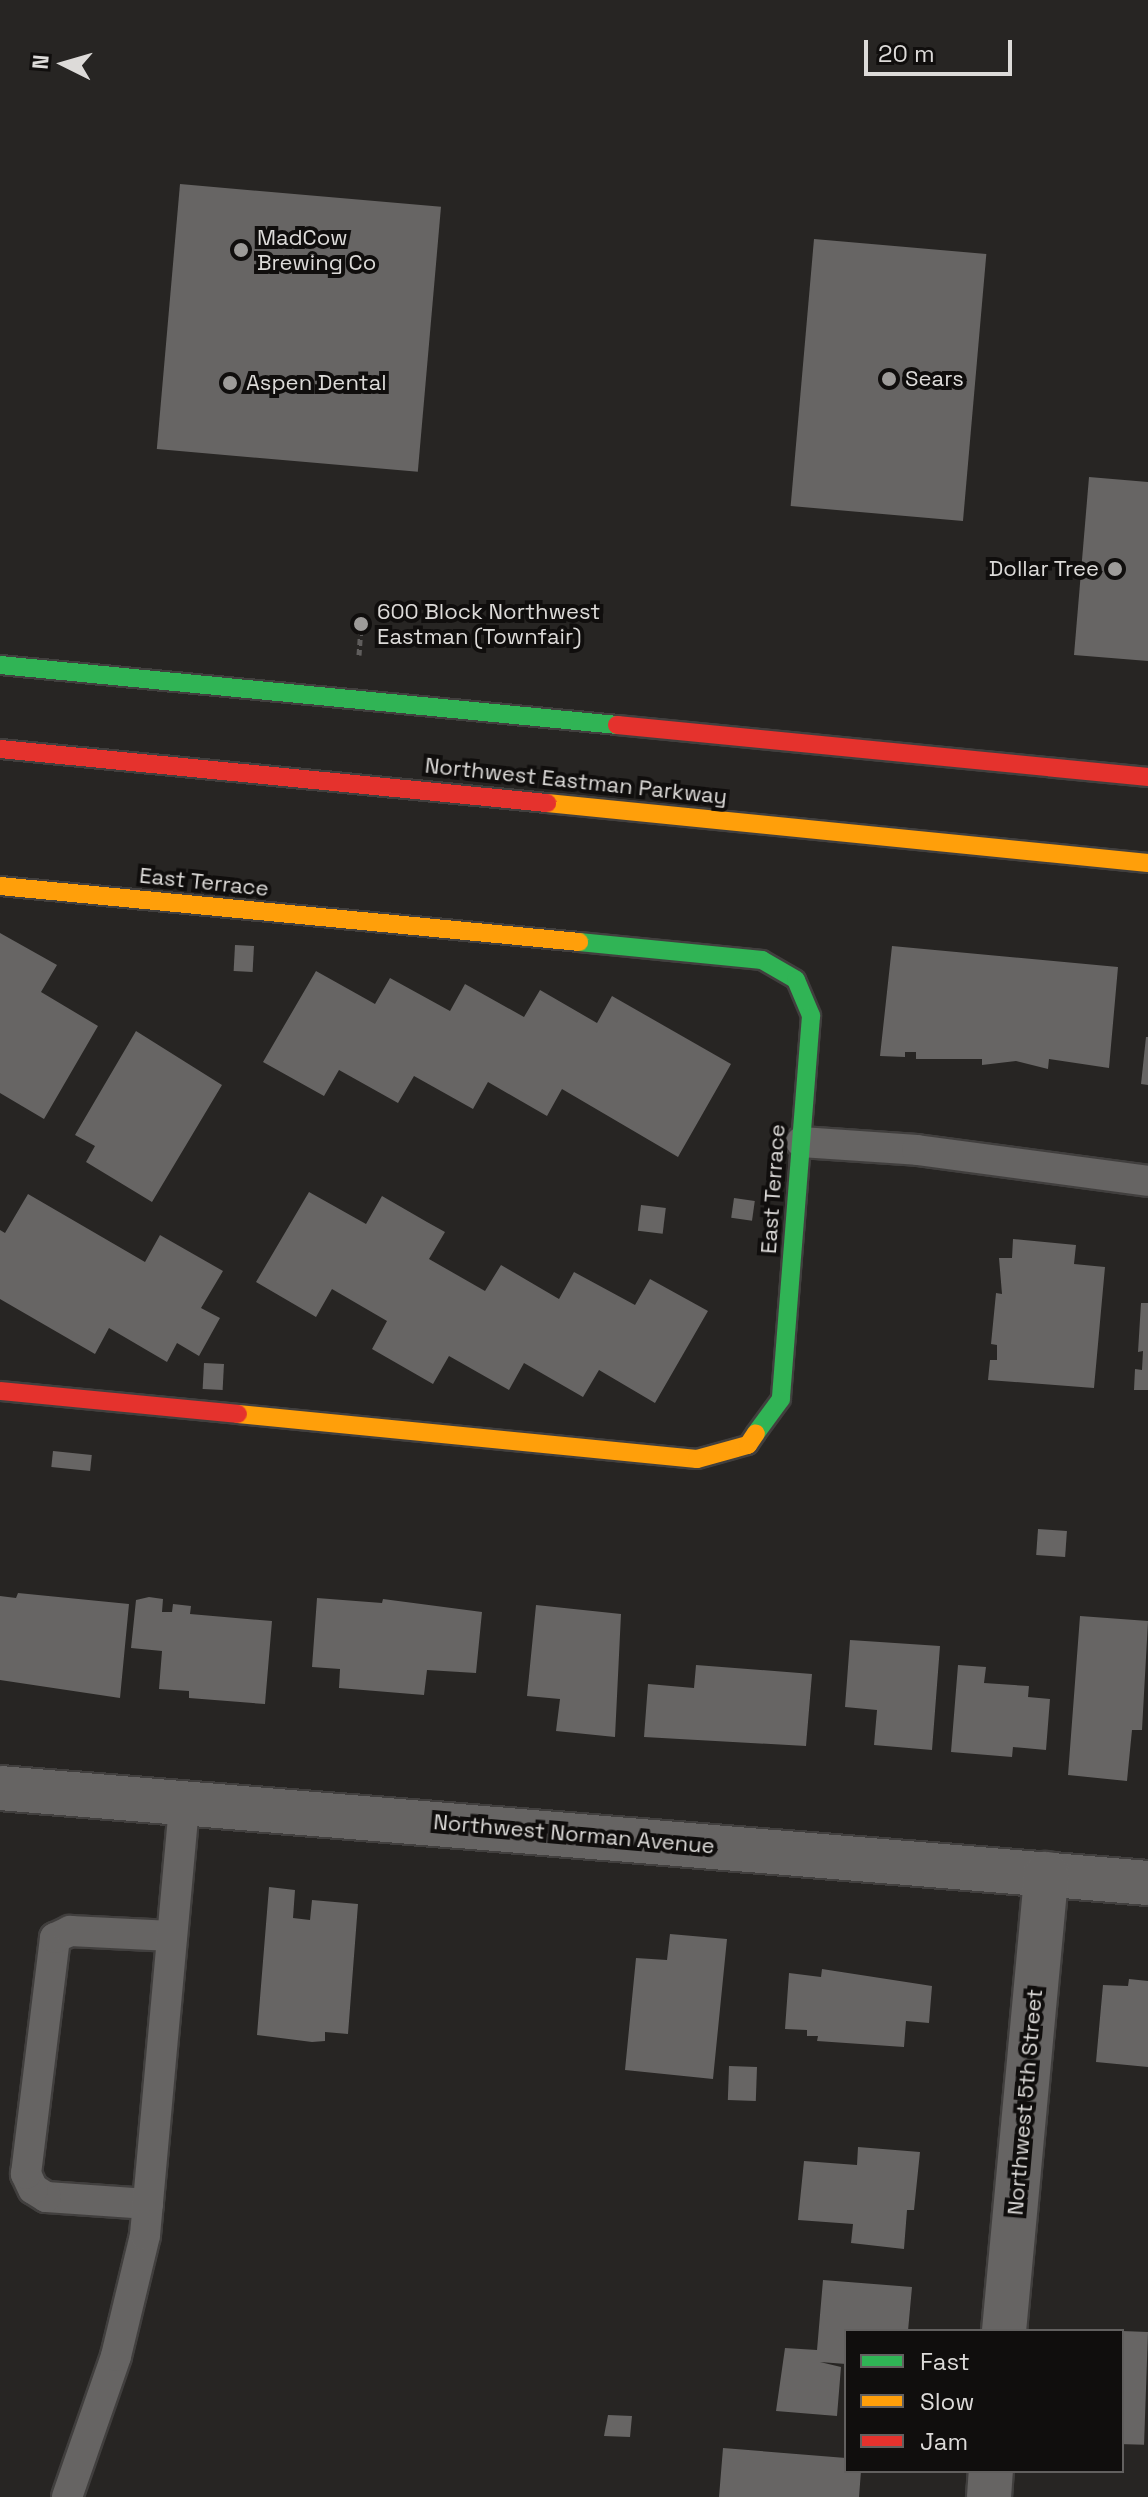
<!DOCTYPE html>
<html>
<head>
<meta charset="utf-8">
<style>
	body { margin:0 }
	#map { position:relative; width:1148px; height:2497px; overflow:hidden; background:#272523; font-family:"Space Grotesk",sans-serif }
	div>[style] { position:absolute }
	.building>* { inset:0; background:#676564; transform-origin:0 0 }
	.path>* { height:5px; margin-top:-2.5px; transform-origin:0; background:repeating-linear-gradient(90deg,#5f5d5c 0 6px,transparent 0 10px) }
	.roads { filter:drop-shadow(2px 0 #413f3e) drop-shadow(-2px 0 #413f3e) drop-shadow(0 2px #413f3e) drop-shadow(0 -2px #413f3e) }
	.lane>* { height:30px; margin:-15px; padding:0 15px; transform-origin:15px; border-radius:15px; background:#666463 }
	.street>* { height:44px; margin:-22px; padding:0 22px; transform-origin:22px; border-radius:22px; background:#666463 }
	.fast>* { height:18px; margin:-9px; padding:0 9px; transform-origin:9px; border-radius:9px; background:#30b455 }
	.slow>* { height:18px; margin:-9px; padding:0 9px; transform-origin:9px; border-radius:9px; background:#ff9f0a }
	.jam>* { height:18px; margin:-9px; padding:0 9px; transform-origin:9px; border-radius:9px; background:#e5322d }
	.dots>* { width:22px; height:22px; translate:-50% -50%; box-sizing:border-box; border:4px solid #100e0d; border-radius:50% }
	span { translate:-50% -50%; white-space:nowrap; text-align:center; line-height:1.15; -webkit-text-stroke:8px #100e0d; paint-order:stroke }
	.poi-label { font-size:22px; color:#dddbd9 }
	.left { translate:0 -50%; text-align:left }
	.right { translate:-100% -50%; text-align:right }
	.street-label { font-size:22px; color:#dddbd9 }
	.legend { position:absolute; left:844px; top:2329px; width:280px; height:144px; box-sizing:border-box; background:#100e0d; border:2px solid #62605f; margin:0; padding:10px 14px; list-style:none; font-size:24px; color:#dddbd9 }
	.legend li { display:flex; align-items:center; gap:16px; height:40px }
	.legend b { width:40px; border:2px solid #62605f }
	.north { position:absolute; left:24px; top:24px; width:80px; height:80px; -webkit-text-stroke:6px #100e0d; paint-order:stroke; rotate:275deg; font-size:22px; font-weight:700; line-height:32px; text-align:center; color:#dddbd9 }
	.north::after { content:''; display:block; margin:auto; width:28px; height:36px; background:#dddbd9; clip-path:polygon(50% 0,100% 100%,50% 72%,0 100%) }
	.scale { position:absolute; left:864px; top:40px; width:148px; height:36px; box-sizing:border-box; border:4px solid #dddbd9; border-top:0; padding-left:10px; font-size:24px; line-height:28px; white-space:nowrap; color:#dddbd9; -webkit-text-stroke:6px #100e0d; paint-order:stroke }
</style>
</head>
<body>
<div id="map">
	<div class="building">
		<i style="left:180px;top:184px;width:262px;height:266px;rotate:5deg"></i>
		<i style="left:814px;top:239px;width:173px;height:268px;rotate:5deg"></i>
		<i style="clip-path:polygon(1089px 477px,1148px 482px,1148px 661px,1074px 655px)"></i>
		<i style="clip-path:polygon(0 933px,57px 965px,41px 992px,98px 1026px,44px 1119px,0 1093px)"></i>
		<i style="left:235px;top:945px;width:19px;height:26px;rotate:3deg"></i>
		<i style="clip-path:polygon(892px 946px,1118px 967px,1109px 1068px,1049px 1059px,1048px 1069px,1016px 1061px,982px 1065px,982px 1059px,916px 1059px,916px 1052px,905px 1052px,905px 1057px,880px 1056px)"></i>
		<i style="clip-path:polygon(316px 971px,375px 1004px,390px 978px,450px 1011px,465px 984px,524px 1017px,540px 990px,597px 1023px,612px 996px,731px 1064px,678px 1157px,562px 1089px,547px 1116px,488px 1082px,473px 1109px,414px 1076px,398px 1103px,339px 1070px,324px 1096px,263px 1062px)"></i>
		<i style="clip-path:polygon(136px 1031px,222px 1085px,152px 1202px,86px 1162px,95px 1146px,75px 1135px)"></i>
		<i style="clip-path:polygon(1146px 1037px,1148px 1037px,1148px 1085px,1141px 1084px)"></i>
		<i style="clip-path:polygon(309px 1192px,366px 1224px,382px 1196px,427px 1222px,445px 1232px,429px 1259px,485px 1291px,501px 1265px,559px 1299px,574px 1272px,635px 1305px,650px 1279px,708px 1311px,655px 1403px,599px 1370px,583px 1397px,524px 1363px,509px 1390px,449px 1356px,433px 1384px,372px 1349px,387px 1321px,332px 1289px,316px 1317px,256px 1282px)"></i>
		<i style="clip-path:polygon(28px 1194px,145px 1262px,160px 1235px,223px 1271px,201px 1308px,220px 1318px,199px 1356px,177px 1343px,167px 1362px,109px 1328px,95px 1354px,0 1299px,0 1230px,5px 1233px)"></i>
		<i style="left:734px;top:1198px;width:21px;height:20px;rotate:8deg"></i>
		<i style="left:641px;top:1205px;width:25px;height:26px;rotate:7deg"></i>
		<i style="clip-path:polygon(1013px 1239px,1076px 1245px,1074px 1264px,1105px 1267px,1094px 1388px,988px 1380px,990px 1360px,997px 1360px,997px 1345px,991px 1344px,996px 1293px,1002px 1294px,999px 1258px,1012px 1258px)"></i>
		<i style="clip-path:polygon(1141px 1303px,1148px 1303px,1148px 1390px,1134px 1390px,1135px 1369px,1142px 1370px,1143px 1351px,1138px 1352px)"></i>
		<i style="left:204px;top:1363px;width:20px;height:26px;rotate:3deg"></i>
		<i style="left:53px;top:1451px;width:39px;height:16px;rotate:6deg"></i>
		<i style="left:1038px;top:1529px;width:29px;height:26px;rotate:4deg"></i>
		<i style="clip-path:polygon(18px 1593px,129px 1604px,120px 1698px,0 1680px,0 1596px,16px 1598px)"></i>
		<i style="clip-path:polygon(149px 1597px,163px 1599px,162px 1612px,172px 1612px,173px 1604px,191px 1606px,190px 1614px,272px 1621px,265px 1704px,189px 1698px,189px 1691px,159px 1689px,162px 1651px,131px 1648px,136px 1600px)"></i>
		<i style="clip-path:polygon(317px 1598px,382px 1603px,383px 1599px,482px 1612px,476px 1673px,427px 1670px,424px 1695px,339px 1688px,340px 1669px,312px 1667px)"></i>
		<i style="clip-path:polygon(536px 1605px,621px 1614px,615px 1737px,556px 1731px,560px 1699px,527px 1696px)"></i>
		<i style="clip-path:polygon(1080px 1616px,1148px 1621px,1142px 1730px,1132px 1730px,1127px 1781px,1068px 1775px)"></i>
		<i style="clip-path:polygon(850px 1640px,940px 1646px,932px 1750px,874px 1745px,877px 1710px,845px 1707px)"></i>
		<i style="clip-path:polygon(696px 1665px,812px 1674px,806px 1746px,644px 1737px,648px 1684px,694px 1688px)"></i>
		<i style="clip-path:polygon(958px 1665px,986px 1667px,984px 1683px,1029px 1686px,1028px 1697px,1050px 1699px,1046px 1750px,1013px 1747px,1012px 1757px,951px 1752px)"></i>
		<i style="clip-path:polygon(269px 1887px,295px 1890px,293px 1918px,310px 1920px,312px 1900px,358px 1904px,348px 2034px,325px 2032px,325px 2041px,312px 2042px,257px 2035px)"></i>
		<i style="clip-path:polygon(670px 1934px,727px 1939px,713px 2079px,625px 2070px,636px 1958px,667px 1960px)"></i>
		<i style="clip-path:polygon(822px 1969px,932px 1986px,929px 2023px,906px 2021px,904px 2047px,817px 2041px,818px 2036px,807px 2036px,807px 2030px,785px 2029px,789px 1973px,821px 1977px)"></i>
		<i style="clip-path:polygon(1129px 1979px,1148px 1981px,1148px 2067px,1096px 2062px,1103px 1985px,1128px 1986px)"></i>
		<i style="left:729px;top:2066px;width:28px;height:34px;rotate:2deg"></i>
		<i style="clip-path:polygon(858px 2147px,920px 2152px,914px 2210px,907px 2210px,904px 2249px,851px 2243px,853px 2224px,798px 2220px,804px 2161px,857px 2165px)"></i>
		<i style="clip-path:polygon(823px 2280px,912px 2287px,908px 2331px,846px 2331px,846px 2364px,820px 2362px,841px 2367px,837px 2416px,776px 2411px,785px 2348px,817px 2350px)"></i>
		<i style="left:1122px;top:2331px;width:26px;height:113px;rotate:2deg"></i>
		<i style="clip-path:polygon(608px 2415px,632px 2416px,630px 2437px,604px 2436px)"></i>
		<i style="clip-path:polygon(723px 2448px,846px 2458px,846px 2471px,861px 2471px,859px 2497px,719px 2497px)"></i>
	</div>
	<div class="path">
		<i style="left:359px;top:655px;width:31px;rotate:-86deg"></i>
	</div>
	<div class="roads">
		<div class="lane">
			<i style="left:801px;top:1142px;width:116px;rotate:3.9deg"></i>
			<i style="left:917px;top:1150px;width:233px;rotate:7.6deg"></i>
			<i style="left:148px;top:2204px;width:102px;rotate:-176.1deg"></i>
			<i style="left:46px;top:2197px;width:15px;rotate:-148deg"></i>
			<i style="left:33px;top:2189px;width:17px;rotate:-115deg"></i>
			<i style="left:26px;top:2174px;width:238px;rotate:-83deg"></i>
			<i style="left:55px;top:1938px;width:17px;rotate:-25deg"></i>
			<i style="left:70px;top:1931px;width:102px;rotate:2.8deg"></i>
			<i style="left:67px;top:2497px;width:149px;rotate:-70.8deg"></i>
			<i style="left:116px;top:2356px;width:124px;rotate:-76.5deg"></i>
			<i style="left:145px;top:2235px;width:433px;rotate:-84.8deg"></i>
		</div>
		<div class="street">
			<i style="left:0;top:1788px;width:1152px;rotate:4.73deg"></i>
			<i style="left:1004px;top:2331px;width:459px;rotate:-84.7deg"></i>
			<i style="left:989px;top:2497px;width:26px;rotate:-86deg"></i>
		</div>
		<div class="fast">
			<i style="left:0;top:665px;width:620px;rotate:5.55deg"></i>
			<i style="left:579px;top:942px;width:184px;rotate:5.6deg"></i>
			<i style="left:762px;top:960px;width:39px;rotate:30deg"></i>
			<i style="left:796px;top:980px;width:39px;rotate:67deg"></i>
			<i style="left:811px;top:1016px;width:384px;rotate:94.5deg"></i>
			<i style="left:781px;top:1399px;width:42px;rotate:126.3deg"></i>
		</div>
		<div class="slow">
			<i style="left:547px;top:803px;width:604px;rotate:5.7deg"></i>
			<i style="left:0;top:886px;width:582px;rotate:5.52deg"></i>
			<i style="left:238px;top:1414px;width:461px;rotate:5.6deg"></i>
			<i style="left:697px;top:1459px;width:53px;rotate:-15.4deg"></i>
			<i style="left:748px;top:1445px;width:14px;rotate:-56deg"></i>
		</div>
		<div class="jam">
			<i style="left:617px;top:725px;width:534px;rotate:5.59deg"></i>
			<i style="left:0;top:749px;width:550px;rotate:5.64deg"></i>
			<i style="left:0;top:1391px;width:239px;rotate:5.5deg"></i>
		</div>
	</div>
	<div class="dots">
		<i style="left:241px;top:250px;background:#9d9b99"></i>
		<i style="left:889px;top:379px;background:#9d9b99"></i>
		<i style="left:230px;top:383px;background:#9d9b99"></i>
		<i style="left:1115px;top:569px;background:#9d9b99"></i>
		<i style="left:361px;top:624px;background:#9d9b99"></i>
	</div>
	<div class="poi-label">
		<span class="left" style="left:257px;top:250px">MadCow<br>Brewing Co</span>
		<span class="left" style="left:905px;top:379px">Sears</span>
		<span class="left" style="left:246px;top:383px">Aspen Dental</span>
		<span class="right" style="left:1099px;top:569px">Dollar Tree</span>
		<span class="left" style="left:377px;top:624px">600 Block Northwest<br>Eastman (Townfair)</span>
	</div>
	<div class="street-label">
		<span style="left:576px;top:781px;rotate:6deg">Northwest Eastman Parkway</span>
		<span style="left:204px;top:882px;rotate:6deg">East Terrace</span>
		<span style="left:773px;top:1189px;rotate:-86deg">East Terrace</span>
		<span style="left:574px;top:1834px;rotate:5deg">Northwest Norman Avenue</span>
		<span style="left:1025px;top:2102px;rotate:-85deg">Northwest 5th Street</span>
	</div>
	<ul class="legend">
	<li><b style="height:10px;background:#30b455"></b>Fast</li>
	<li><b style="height:10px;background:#ff9f0a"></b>Slow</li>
	<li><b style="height:10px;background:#e5322d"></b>Jam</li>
	</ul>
	<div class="north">N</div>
	<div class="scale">20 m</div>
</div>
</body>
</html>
